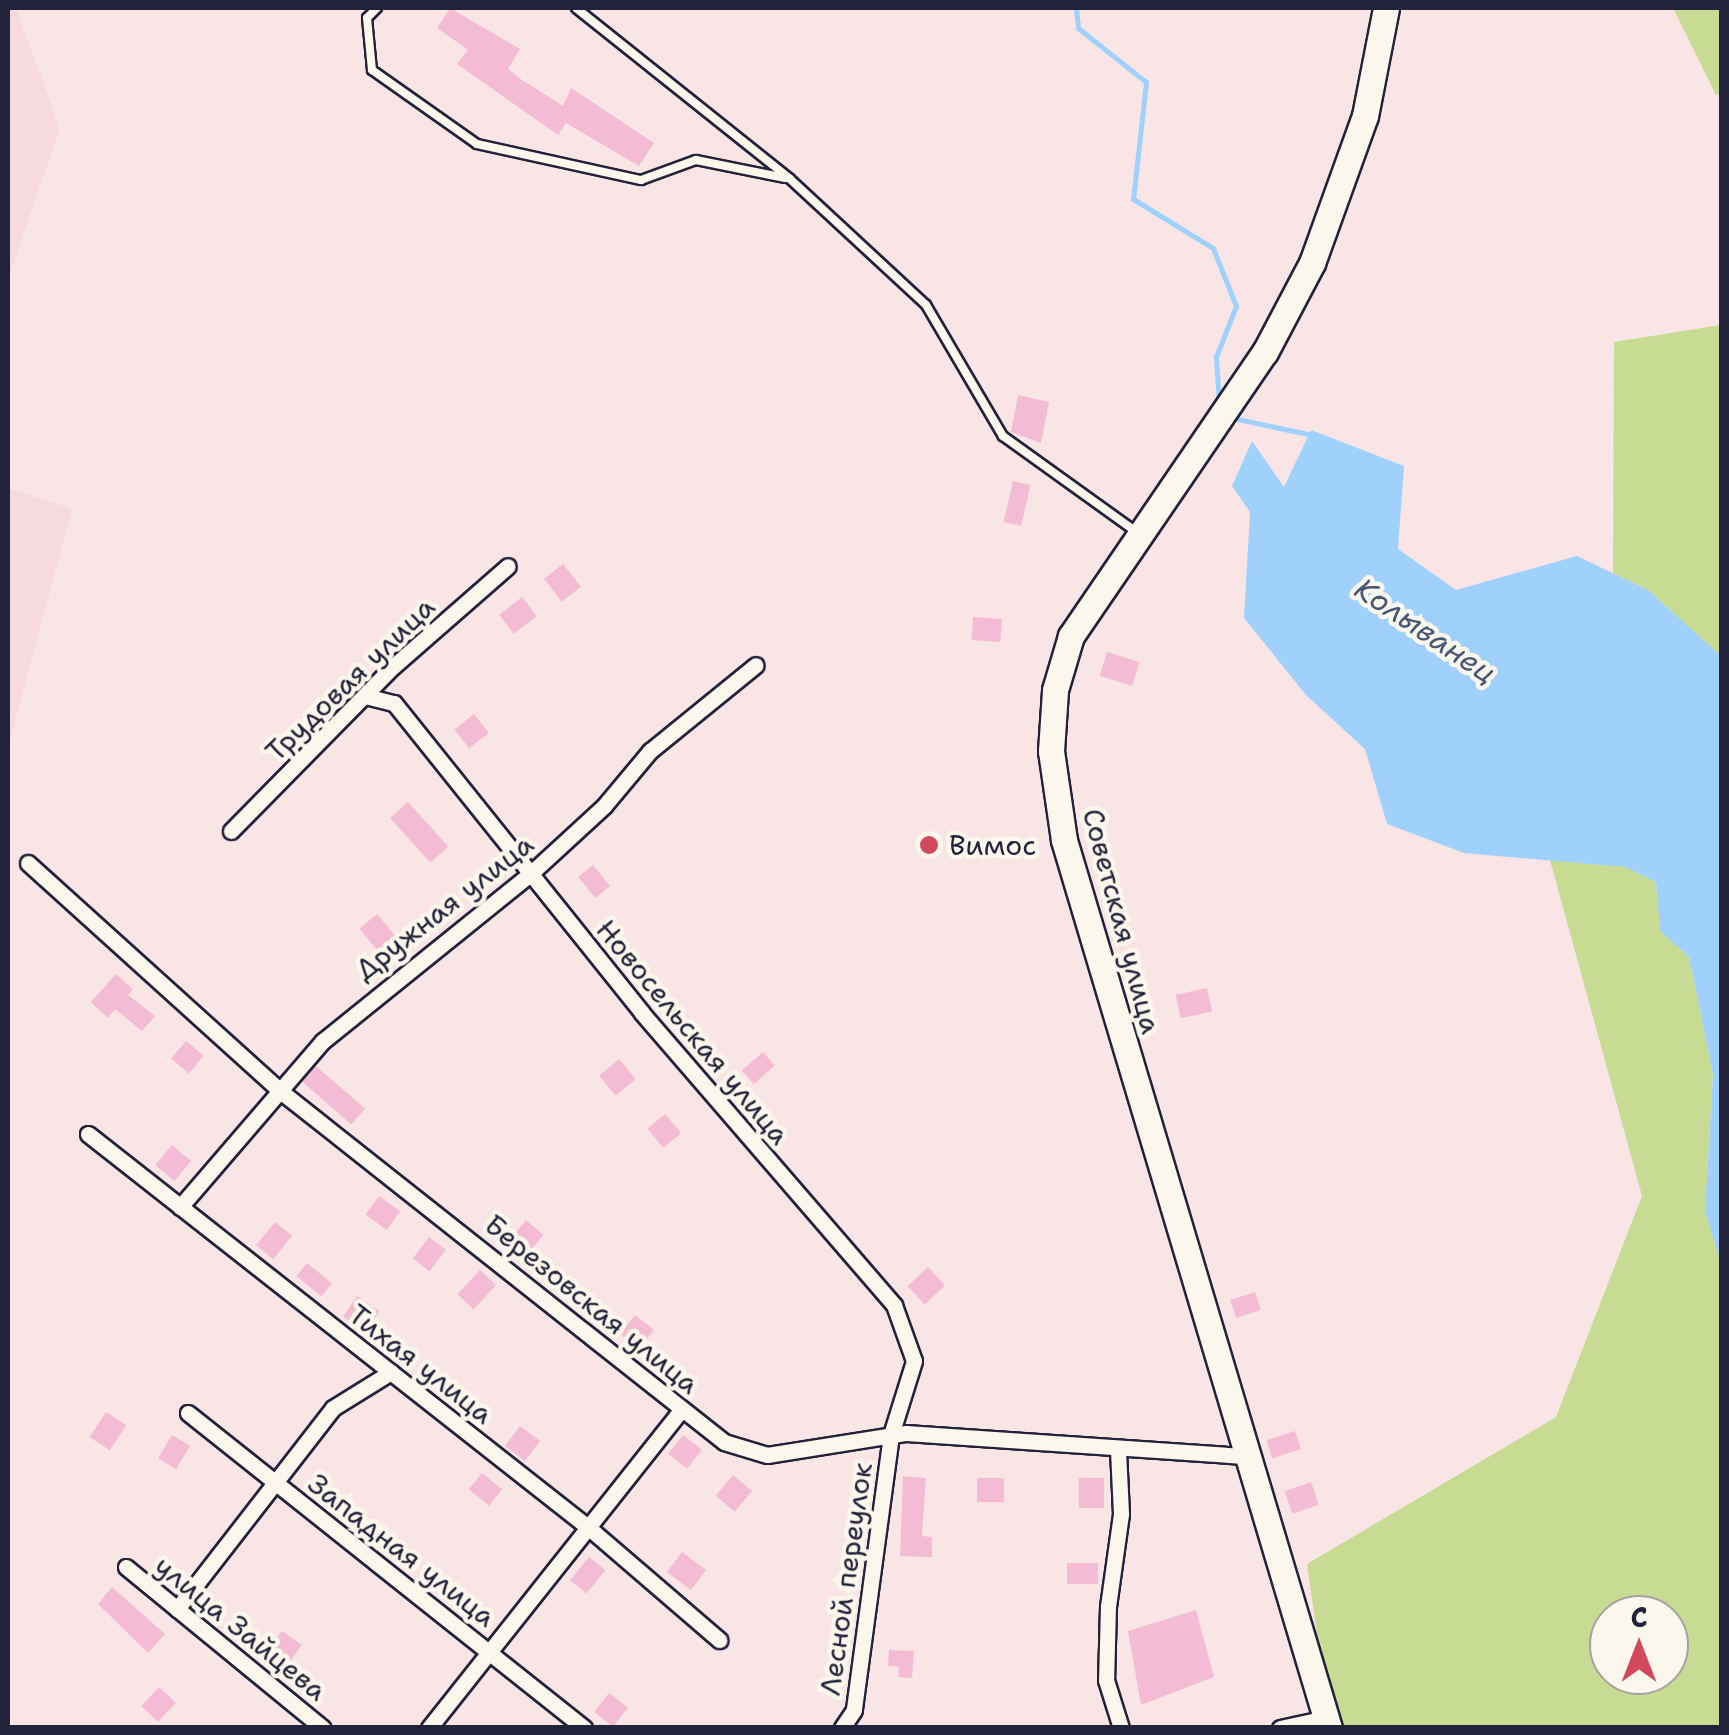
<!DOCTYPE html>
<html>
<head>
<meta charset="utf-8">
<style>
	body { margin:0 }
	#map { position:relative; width:1729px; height:1735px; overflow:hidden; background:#f9e5e5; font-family:"Shantell Sans",sans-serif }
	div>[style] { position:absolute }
	.built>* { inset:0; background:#f7d9e0 }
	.green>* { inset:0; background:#c7dc92 }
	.water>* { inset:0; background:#9fd1fc }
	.stream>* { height:5px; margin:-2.5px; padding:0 2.5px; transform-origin:2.5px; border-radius:2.5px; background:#9fd1fc }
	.building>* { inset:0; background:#f3bcd4; transform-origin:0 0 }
	.roads { filter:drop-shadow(2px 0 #22223b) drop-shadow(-2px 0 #22223b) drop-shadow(0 2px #22223b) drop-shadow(0 -2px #22223b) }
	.lane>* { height:8px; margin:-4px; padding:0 4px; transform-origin:4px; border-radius:4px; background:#fbf7ec }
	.street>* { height:15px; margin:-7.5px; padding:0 7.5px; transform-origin:7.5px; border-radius:7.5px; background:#fbf7ec }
	.primary>* { height:25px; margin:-12.5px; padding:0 12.5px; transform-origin:12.5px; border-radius:12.5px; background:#fbf7ec }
	.dots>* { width:28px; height:28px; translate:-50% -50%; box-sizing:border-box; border:5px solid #fbf7ec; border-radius:50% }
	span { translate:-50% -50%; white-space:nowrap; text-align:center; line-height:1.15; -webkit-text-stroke:9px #fbf7ec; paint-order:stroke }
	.street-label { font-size:28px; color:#22223b }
	.poi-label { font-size:28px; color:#22223b }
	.left { translate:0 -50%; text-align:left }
	.water-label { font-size:30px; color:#485775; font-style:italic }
	.frame { position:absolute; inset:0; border:10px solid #22223b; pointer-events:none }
	.north { position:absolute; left:1589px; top:1595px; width:100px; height:100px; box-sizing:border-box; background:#fbf7ec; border:2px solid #a4a2a5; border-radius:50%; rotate:0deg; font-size:28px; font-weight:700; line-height:40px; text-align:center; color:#22223b }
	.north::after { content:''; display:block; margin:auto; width:35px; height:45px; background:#d1495b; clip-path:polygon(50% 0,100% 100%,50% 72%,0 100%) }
</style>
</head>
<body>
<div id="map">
	<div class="built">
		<i style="clip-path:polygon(8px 8px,16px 8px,60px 129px,8px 277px)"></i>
		<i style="clip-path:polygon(8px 488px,72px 509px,8px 747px)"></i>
	</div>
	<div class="green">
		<i style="clip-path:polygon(1673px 8px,1721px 8px,1721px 94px,1716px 95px)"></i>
		<i style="clip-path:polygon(1721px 325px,1721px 656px,1648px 590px,1613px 573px,1614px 342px)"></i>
		<i style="clip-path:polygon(evenodd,1550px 860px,1626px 867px,1656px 882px,1660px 931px,1689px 957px,1713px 1074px,1705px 1211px,1722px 1263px,1721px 1727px,1330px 1727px,1307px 1564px,1556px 1417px,1642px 1196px,1550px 860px,1609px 1615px,1669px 1615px,1669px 1675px,1609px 1675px,1609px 1615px)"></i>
	</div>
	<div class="water">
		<i style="clip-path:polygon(1311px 430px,1404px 466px,1398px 549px,1456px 590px,1577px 556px,1648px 590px,1721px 656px,1721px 1263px,1705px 1211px,1713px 1074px,1689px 957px,1660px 931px,1656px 882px,1625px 867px,1464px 853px,1387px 824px,1365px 749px,1306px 695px,1244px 618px,1250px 512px,1232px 486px,1252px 441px,1284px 487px)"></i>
	</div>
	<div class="stream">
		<i style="left:1076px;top:8px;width:20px;rotate:84deg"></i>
		<i style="left:1078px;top:28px;width:87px;rotate:38.5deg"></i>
		<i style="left:1146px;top:82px;width:118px;rotate:96.3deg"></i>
		<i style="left:1133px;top:199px;width:94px;rotate:31.5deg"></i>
		<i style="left:1213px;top:248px;width:62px;rotate:68.4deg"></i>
		<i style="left:1236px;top:306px;width:55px;rotate:111.4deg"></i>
		<i style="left:1216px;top:357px;width:46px;rotate:86.3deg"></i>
		<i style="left:1233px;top:418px;width:81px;rotate:12.1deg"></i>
	</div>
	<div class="building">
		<i style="clip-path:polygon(450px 8px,520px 49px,508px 69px,522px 80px,563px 106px,571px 88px,654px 143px,639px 166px,566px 123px,558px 135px,457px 64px,468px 50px,437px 28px)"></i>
		<i style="clip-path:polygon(1018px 395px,1049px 402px,1041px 443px,1011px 432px)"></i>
		<i style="left:1013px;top:481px;width:18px;height:42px;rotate:13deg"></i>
		<i style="left:563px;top:564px;width:29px;height:24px;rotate:52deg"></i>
		<i style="left:522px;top:597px;width:24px;height:29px;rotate:52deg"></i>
		<i style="left:973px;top:617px;width:29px;height:23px;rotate:4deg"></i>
		<i style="left:1107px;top:652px;width:34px;height:25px;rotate:17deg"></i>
		<i style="left:474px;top:714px;width:24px;height:25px;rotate:52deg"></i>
		<i style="left:408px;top:802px;width:60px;height:24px;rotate:48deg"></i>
		<i style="left:593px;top:865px;width:27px;height:19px;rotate:51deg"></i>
		<i style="left:377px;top:914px;width:31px;height:23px;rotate:50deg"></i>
		<i style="clip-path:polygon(116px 974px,133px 989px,128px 995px,155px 1016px,142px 1031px,115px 1009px,108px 1018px,91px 1002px)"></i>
		<i style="left:1207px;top:988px;width:24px;height:32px;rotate:78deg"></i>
		<i style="left:186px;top:1041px;width:23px;height:23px;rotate:40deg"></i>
		<i style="left:763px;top:1052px;width:18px;height:28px;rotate:49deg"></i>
		<i style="left:619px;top:1059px;width:26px;height:26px;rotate:50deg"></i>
		<i style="left:316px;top:1066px;width:65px;height:21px;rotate:41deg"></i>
		<i style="left:665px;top:1114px;width:25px;height:23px;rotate:50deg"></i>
		<i style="left:172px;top:1145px;width:25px;height:26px;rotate:40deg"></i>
		<i style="left:379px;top:1196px;width:26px;height:23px;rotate:36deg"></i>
		<i style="left:526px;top:1220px;width:23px;height:30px;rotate:40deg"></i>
		<i style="left:275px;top:1222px;width:22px;height:30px;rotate:39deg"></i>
		<i style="left:429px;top:1237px;width:21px;height:27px;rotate:37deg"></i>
		<i style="left:307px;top:1263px;width:32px;height:17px;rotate:39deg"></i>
		<i style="left:928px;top:1267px;width:25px;height:28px;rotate:47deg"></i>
		<i style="left:480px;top:1270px;width:22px;height:33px;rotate:43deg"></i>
		<i style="left:1255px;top:1292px;width:19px;height:26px;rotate:72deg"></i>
		<i style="left:357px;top:1296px;width:27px;height:25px;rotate:34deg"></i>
		<i style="left:635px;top:1315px;width:24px;height:24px;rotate:38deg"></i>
		<i style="left:106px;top:1412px;width:24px;height:30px;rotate:33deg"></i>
		<i style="left:520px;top:1426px;width:25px;height:25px;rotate:37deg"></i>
		<i style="left:1295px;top:1431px;width:19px;height:30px;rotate:72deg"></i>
		<i style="left:172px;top:1435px;width:21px;height:27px;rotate:31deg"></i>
		<i style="left:683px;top:1435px;width:24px;height:24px;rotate:38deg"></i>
		<i style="left:482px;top:1473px;width:26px;height:21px;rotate:39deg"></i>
		<i style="left:733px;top:1475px;width:25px;height:27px;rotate:40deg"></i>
		<i style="clip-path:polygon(903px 1476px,926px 1478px,922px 1536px,932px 1537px,932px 1557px,900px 1556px)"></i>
		<i style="left:977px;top:1478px;width:27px;height:24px"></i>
		<i style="left:1079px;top:1478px;width:25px;height:30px"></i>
		<i style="left:1311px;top:1482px;width:24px;height:28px;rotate:71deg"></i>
		<i style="left:682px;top:1552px;width:30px;height:25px;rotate:37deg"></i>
		<i style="left:589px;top:1557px;width:21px;height:30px;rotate:39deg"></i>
		<i style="left:1067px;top:1563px;width:31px;height:21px"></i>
		<i style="clip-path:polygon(112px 1587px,165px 1634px,148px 1653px,98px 1604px)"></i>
		<i style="clip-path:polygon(1196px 1610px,1214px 1677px,1141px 1705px,1128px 1631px)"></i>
		<i style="left:282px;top:1631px;width:24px;height:31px;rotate:35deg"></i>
		<i style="clip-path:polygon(889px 1650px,914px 1651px,912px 1678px,898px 1677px,899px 1667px,888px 1666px)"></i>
		<i style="left:159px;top:1687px;width:23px;height:26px;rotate:43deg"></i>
		<i style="left:609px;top:1693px;width:24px;height:24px;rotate:38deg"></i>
	</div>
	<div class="roads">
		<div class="lane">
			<i style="left:377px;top:8px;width:14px;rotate:135deg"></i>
			<i style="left:367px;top:18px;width:52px;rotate:84.5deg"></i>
			<i style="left:372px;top:70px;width:128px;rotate:35.2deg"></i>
			<i style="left:477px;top:144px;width:168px;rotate:12.4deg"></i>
			<i style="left:641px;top:180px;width:59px;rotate:-20deg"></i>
			<i style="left:696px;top:160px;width:91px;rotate:11.4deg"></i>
			<i style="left:576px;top:8px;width:274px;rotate:38.6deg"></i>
			<i style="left:790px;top:179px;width:185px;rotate:42.8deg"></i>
			<i style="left:926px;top:305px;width:152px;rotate:59.6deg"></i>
			<i style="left:1003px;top:436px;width:163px;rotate:35.7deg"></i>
		</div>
		<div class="street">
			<i style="left:365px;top:696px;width:30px;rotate:14deg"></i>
			<i style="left:394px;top:703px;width:397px;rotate:51.3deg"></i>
			<i style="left:642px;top:1013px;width:386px;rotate:49.2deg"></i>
			<i style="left:894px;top:1305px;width:59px;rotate:70.3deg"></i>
			<i style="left:914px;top:1361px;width:77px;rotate:107.3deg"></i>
			<i style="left:891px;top:1435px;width:277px;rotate:97.7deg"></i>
			<i style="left:854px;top:1710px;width:22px;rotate:124deg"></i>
			<i style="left:231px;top:831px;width:224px;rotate:-45.5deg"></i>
			<i style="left:388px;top:671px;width:159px;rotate:-41.2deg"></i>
			<i style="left:28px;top:863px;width:338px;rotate:42.1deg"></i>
			<i style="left:279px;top:1090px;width:567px;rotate:38.34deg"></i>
			<i style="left:724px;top:1442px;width:45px;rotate:16.8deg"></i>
			<i style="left:767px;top:1455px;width:141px;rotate:-9deg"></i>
			<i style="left:906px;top:1433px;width:342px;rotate:3.9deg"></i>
			<i style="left:88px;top:1134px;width:637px;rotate:38.18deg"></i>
			<i style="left:589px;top:1528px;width:172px;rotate:40.7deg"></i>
			<i style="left:180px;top:1207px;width:219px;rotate:-49.3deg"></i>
			<i style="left:323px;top:1041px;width:265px;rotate:-38.9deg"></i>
			<i style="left:529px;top:875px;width:102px;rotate:-42.6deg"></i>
			<i style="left:604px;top:806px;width:72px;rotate:-50.1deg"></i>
			<i style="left:650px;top:751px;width:136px;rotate:-39.1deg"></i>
			<i style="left:188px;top:1413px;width:506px;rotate:38.5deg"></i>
			<i style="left:1118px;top:1450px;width:64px;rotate:87.3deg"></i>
			<i style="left:1121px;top:1514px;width:93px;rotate:98deg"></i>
			<i style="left:1108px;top:1606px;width:74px;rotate:91.5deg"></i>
			<i style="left:1106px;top:1680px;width:50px;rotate:72.6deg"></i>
			<i style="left:126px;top:1567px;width:254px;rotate:39.3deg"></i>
			<i style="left:177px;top:1609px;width:254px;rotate:-52.2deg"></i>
			<i style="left:333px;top:1408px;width:68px;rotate:-31.8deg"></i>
			<i style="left:429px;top:1728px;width:406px;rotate:-51.6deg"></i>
			<i style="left:1280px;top:1728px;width:47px;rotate:-12.3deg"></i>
		</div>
		<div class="primary">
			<i style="left:1329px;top:1728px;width:927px;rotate:-106.62deg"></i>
			<i style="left:1064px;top:840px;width:90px;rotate:-98.3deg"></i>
			<i style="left:1051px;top:751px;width:61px;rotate:-86.2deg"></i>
			<i style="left:1055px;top:690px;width:56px;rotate:-73.5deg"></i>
			<i style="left:1071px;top:636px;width:344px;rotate:-55.7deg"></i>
			<i style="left:1265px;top:352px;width:101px;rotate:-62.2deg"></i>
			<i style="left:1312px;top:263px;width:156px;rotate:-70.2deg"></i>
			<i style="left:1365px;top:116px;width:110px;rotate:-79deg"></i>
		</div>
	</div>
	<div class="dots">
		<i style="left:929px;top:845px;background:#d1495b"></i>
	</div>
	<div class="street-label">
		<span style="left:350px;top:679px;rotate:-44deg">Трудовая улица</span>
		<span style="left:444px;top:907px;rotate:-38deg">Дружная улица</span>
		<span style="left:1122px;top:921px;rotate:75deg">Советская улица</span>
		<span style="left:693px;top:1032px;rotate:50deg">Новосельская улица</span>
		<span style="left:592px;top:1304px;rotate:39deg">Березовская улица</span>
		<span style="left:421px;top:1364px;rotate:38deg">Тихая улица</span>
		<span style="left:402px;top:1550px;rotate:38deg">Западная улица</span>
		<span style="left:846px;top:1579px;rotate:-82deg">Лесной переулок</span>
		<span style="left:241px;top:1628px;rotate:39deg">улица Зайцева</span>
	</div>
	<div class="poi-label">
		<span class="left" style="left:949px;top:845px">Вимос</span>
	</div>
	<div class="water-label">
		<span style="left:1425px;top:631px;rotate:34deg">Колыванец</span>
	</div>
	<div class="frame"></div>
	<div class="north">С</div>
</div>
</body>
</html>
